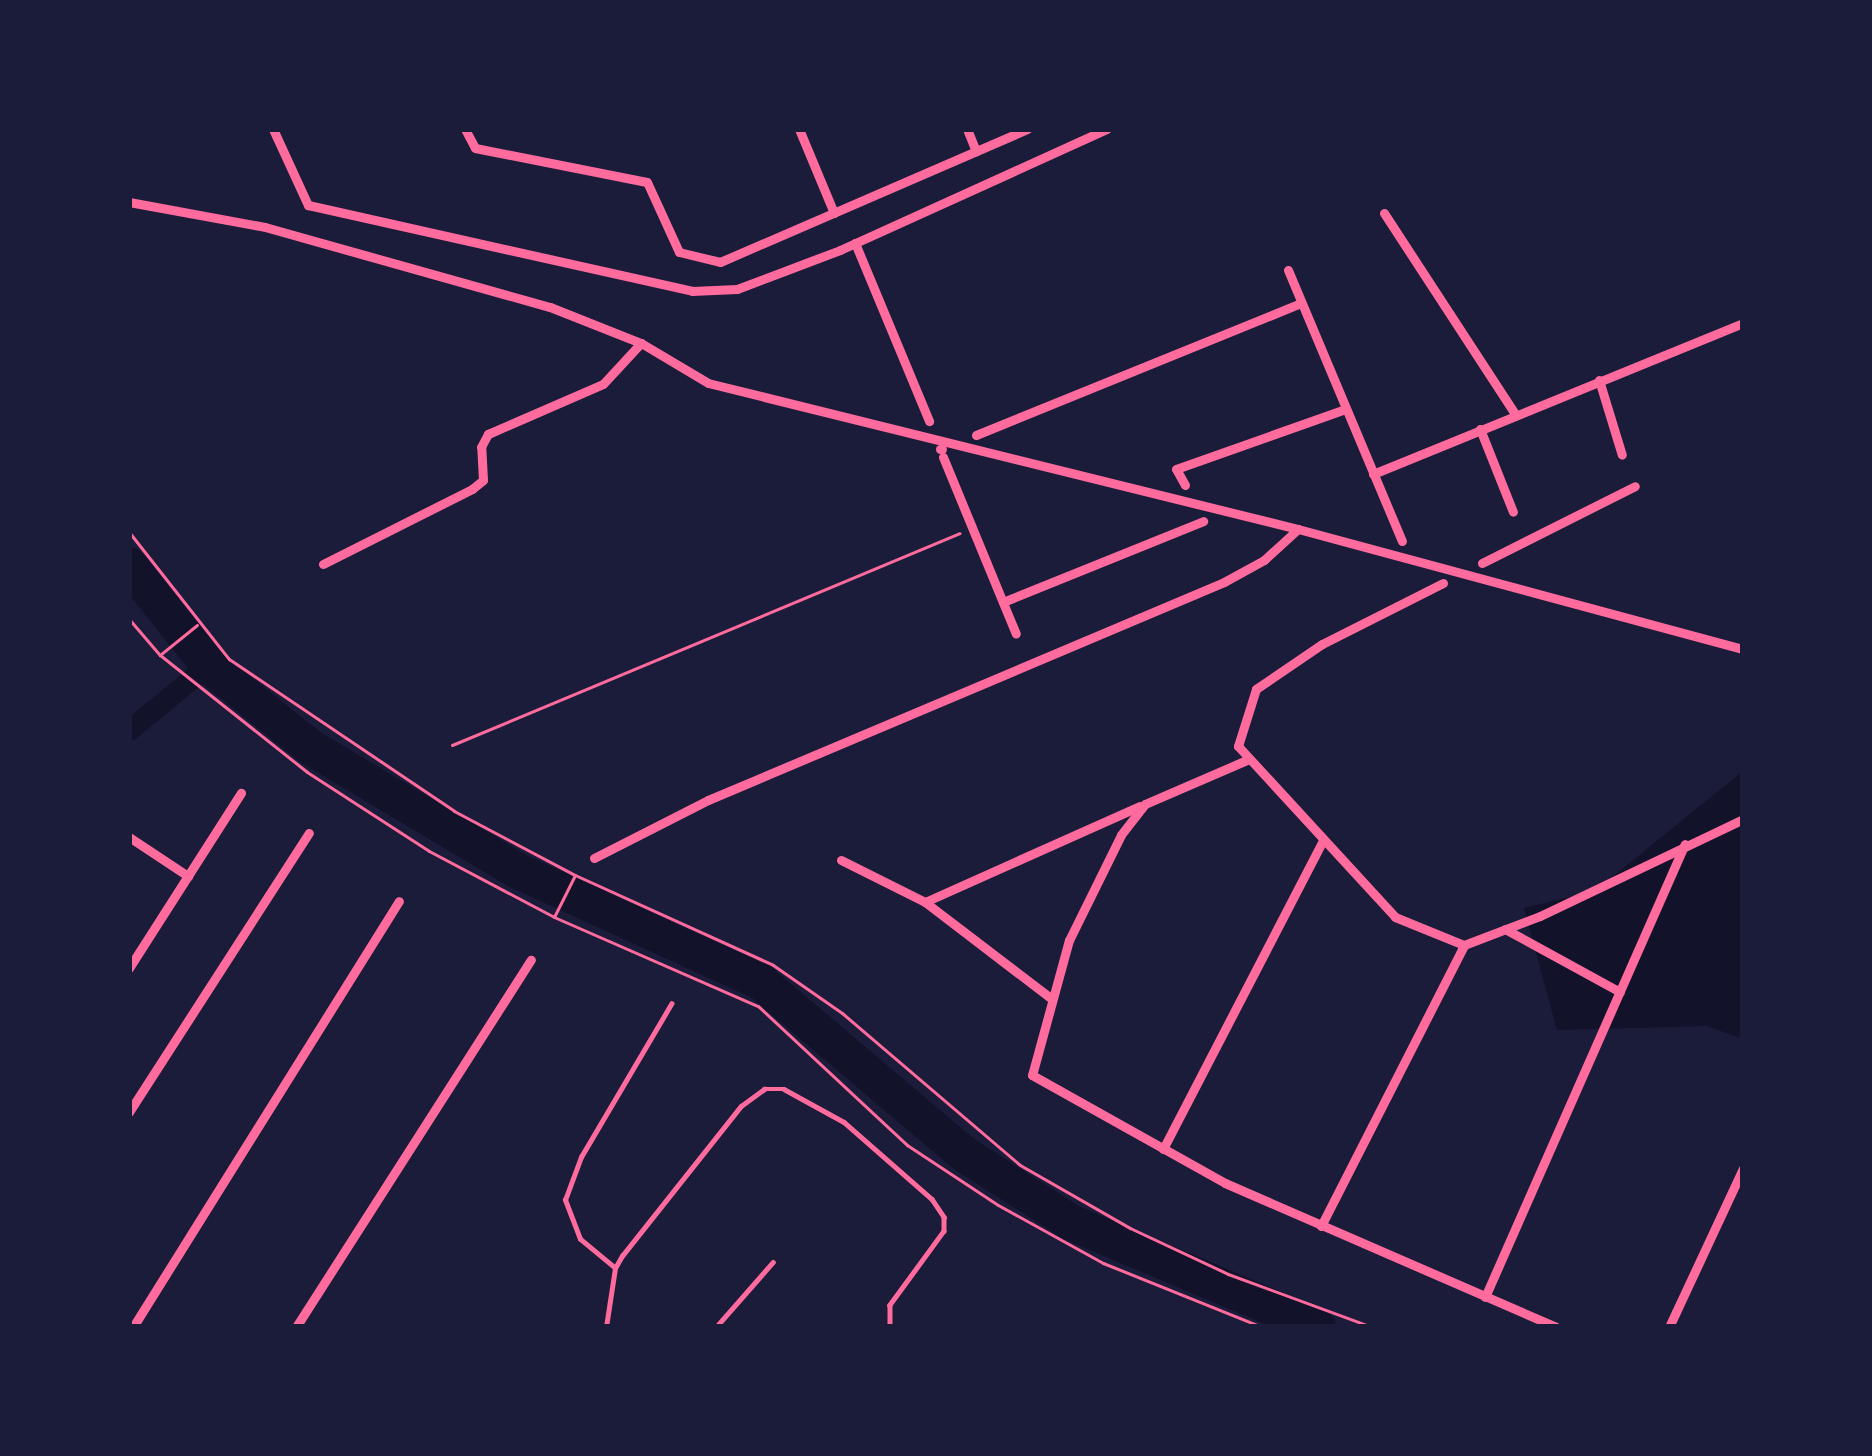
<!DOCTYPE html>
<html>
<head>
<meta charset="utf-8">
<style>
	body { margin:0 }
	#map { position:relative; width:1872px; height:1456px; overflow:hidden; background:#1b1b3a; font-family:"Public Sans",sans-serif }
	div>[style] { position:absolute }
	.water>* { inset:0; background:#12122b }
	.canal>* { height:21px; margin:-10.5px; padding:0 10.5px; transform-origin:10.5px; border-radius:10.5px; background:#12122b }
	.river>* { height:36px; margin:-18px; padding:0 18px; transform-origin:18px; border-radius:18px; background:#12122b }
	.path>* { height:3px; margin:-1.5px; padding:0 1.5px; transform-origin:1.5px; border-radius:1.5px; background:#ff6b9d }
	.service>* { height:4.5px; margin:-2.25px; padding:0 2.25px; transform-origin:2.25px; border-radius:2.25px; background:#ff6b9d }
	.minor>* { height:9px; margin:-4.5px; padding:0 4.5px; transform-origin:4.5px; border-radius:4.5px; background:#ff6b9d }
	span { translate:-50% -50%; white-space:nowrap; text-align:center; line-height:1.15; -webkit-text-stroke:9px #1b1b3a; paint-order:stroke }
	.frame { position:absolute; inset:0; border:132px solid #1b1b3a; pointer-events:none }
</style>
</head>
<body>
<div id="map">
	<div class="water">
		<i style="clip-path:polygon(1743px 771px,1743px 1039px,1707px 1026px,1557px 1030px,1524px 908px,1595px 891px)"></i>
	</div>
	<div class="canal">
		<i style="left:129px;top:730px;width:102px;rotate:-39.4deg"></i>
	</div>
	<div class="river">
		<i style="left:129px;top:565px;width:127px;rotate:51.7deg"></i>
		<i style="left:208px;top:665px;width:131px;rotate:38.8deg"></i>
		<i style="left:310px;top:747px;width:242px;rotate:30.8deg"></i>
		<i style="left:518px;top:871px;width:267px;rotate:24.6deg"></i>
		<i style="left:761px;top:982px;width:266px;rotate:40.3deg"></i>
		<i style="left:964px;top:1154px;width:128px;rotate:32.6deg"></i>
		<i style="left:1072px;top:1223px;width:267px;rotate:22.9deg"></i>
	</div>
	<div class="path">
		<i style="left:129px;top:532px;width:162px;rotate:51.8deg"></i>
		<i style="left:229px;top:659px;width:272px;rotate:34deg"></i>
		<i style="left:454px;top:811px;width:137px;rotate:27.9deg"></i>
		<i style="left:575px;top:875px;width:217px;rotate:24.4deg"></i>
		<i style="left:773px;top:965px;width:84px;rotate:34.8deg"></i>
		<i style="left:842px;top:1013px;width:234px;rotate:40.5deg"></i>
		<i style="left:1020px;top:1165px;width:127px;rotate:29.8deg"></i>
		<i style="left:1130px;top:1228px;width:108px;rotate:25.1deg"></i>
		<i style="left:1228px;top:1274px;width:153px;rotate:20.2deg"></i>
		<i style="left:129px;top:619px;width:46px;rotate:49.4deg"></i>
		<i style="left:197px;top:625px;width:48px;rotate:141deg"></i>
		<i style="left:160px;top:655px;width:188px;rotate:38.5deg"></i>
		<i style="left:307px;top:772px;width:145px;rotate:32.9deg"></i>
		<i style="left:429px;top:851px;width:141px;rotate:27.8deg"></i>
		<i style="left:554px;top:917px;width:45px;rotate:-63.4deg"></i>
		<i style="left:452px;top:745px;width:550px;rotate:-22.65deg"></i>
		<i style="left:554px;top:917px;width:223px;rotate:23.6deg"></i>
		<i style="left:758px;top:1006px;width:204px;rotate:43deg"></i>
		<i style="left:907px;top:1145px;width:109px;rotate:33.4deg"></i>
		<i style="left:998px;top:1205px;width:120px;rotate:28.9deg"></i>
		<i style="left:1103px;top:1263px;width:171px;rotate:21.9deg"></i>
	</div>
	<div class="service">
		<i style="left:615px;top:1268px;width:45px;rotate:-140.4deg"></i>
		<i style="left:580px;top:1239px;width:42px;rotate:-111deg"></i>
		<i style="left:565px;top:1200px;width:46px;rotate:-69.6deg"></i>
		<i style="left:581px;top:1157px;width:178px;rotate:-59.5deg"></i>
		<i style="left:606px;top:1327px;width:60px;rotate:-81.3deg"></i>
		<i style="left:615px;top:1268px;width:14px;rotate:-60deg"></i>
		<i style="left:622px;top:1256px;width:191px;rotate:-51.6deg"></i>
		<i style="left:741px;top:1106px;width:29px;rotate:-36deg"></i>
		<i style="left:764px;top:1089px;width:20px"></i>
		<i style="left:784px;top:1089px;width:68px;rotate:28.8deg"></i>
		<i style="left:844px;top:1122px;width:117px;rotate:41.2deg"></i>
		<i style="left:932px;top:1199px;width:22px;rotate:56deg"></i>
		<i style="left:944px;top:1217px;width:14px;rotate:90deg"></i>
		<i style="left:944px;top:1231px;width:92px;rotate:126.1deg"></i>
		<i style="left:890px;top:1305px;width:22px;rotate:90deg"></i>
		<i style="left:716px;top:1327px;width:86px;rotate:-48.8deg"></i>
	</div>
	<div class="minor">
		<i style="left:273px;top:129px;width:84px;rotate:65.3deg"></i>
		<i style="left:308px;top:205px;width:394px;rotate:12.6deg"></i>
		<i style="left:692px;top:291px;width:45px;rotate:-2.5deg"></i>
		<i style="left:737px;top:289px;width:110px;rotate:-20.7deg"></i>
		<i style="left:840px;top:250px;width:293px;rotate:-24.4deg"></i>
		<i style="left:465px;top:129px;width:21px;rotate:62deg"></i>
		<i style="left:475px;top:148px;width:175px;rotate:11.2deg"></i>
		<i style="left:647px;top:182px;width:77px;rotate:65.4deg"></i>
		<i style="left:679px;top:252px;width:42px;rotate:13.7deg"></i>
		<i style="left:720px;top:262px;width:335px;rotate:-23.4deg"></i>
		<i style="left:799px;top:129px;width:91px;rotate:67.4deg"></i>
		<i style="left:967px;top:129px;width:24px;rotate:68deg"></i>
		<i style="left:129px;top:202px;width:138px;rotate:10.4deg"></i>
		<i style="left:265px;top:227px;width:296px;rotate:15.7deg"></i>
		<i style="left:550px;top:307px;width:98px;rotate:21.6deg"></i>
		<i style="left:641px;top:343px;width:78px;rotate:30.8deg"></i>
		<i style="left:708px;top:383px;width:608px;rotate:13.9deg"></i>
		<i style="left:1298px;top:529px;width:461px;rotate:15.1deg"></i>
		<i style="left:1384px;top:213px;width:240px;rotate:56.9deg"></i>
		<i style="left:855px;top:243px;width:193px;rotate:67.4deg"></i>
		<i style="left:1288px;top:270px;width:294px;rotate:67.2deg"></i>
		<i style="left:1599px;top:380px;width:78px;rotate:73deg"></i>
		<i style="left:1480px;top:429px;width:89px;rotate:68.3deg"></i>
		<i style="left:976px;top:435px;width:349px;rotate:-22.1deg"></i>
		<i style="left:940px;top:449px;width:2px"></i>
		<i style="left:943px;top:457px;width:191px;rotate:67.6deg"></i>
		<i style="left:1373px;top:474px;width:400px;rotate:-22.2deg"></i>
		<i style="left:1185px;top:485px;width:18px;rotate:-119deg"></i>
		<i style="left:1176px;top:469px;width:179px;rotate:-19.5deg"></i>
		<i style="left:1482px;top:563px;width:171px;rotate:-26.7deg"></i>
		<i style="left:323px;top:564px;width:167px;rotate:-26.7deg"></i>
		<i style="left:472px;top:489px;width:14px;rotate:-39deg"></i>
		<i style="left:483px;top:480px;width:33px;rotate:-93deg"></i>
		<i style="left:481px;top:447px;width:15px;rotate:-62deg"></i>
		<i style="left:488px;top:434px;width:125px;rotate:-23.5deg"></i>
		<i style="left:603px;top:384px;width:56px;rotate:-47.2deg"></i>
		<i style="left:1443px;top:583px;width:136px;rotate:153.2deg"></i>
		<i style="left:1322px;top:644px;width:80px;rotate:145.7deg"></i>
		<i style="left:1256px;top:689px;width:60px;rotate:107.5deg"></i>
		<i style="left:1238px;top:746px;width:232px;rotate:47.4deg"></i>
		<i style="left:1395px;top:917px;width:74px;rotate:22.1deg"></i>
		<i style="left:1464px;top:945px;width:81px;rotate:-20.9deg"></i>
		<i style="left:1540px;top:916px;width:225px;rotate:-25.5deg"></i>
		<i style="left:1003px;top:602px;width:216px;rotate:-22deg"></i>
		<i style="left:1249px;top:759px;width:113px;rotate:156.6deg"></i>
		<i style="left:1145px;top:804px;width:39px;rotate:128deg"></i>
		<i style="left:1121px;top:835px;width:117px;rotate:116.3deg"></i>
		<i style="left:1069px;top:940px;width:140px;rotate:105.3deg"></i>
		<i style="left:1032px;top:1075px;width:221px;rotate:29.2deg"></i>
		<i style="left:1225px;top:1183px;width:361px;rotate:23.5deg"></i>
		<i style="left:129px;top:837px;width:71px;rotate:33.5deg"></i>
		<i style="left:594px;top:858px;width:128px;rotate:-27deg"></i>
		<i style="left:708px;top:800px;width:560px;rotate:-22.9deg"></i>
		<i style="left:1224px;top:582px;width:46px;rotate:-28.8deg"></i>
		<i style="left:1264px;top:560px;width:46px;rotate:-42.4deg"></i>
		<i style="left:841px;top:860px;width:94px;rotate:26.6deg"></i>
		<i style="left:925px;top:902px;width:160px;rotate:37.4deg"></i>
		<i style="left:925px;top:902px;width:235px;rotate:-24.1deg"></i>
		<i style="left:1505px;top:929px;width:131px;rotate:28.7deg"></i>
		<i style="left:129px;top:968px;width:208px;rotate:-57.4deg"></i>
		<i style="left:129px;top:1112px;width:332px;rotate:-57.2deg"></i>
		<i style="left:1163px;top:1149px;width:348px;rotate:-62.6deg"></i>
		<i style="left:1321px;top:1226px;width:315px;rotate:-63deg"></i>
		<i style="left:1485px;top:1297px;width:495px;rotate:-66.2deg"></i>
		<i style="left:133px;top:1327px;width:502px;rotate:-58.02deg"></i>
		<i style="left:296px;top:1327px;width:436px;rotate:-57.4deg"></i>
		<i style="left:1669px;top:1327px;width:175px;rotate:-65deg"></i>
	</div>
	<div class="frame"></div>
</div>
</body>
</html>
